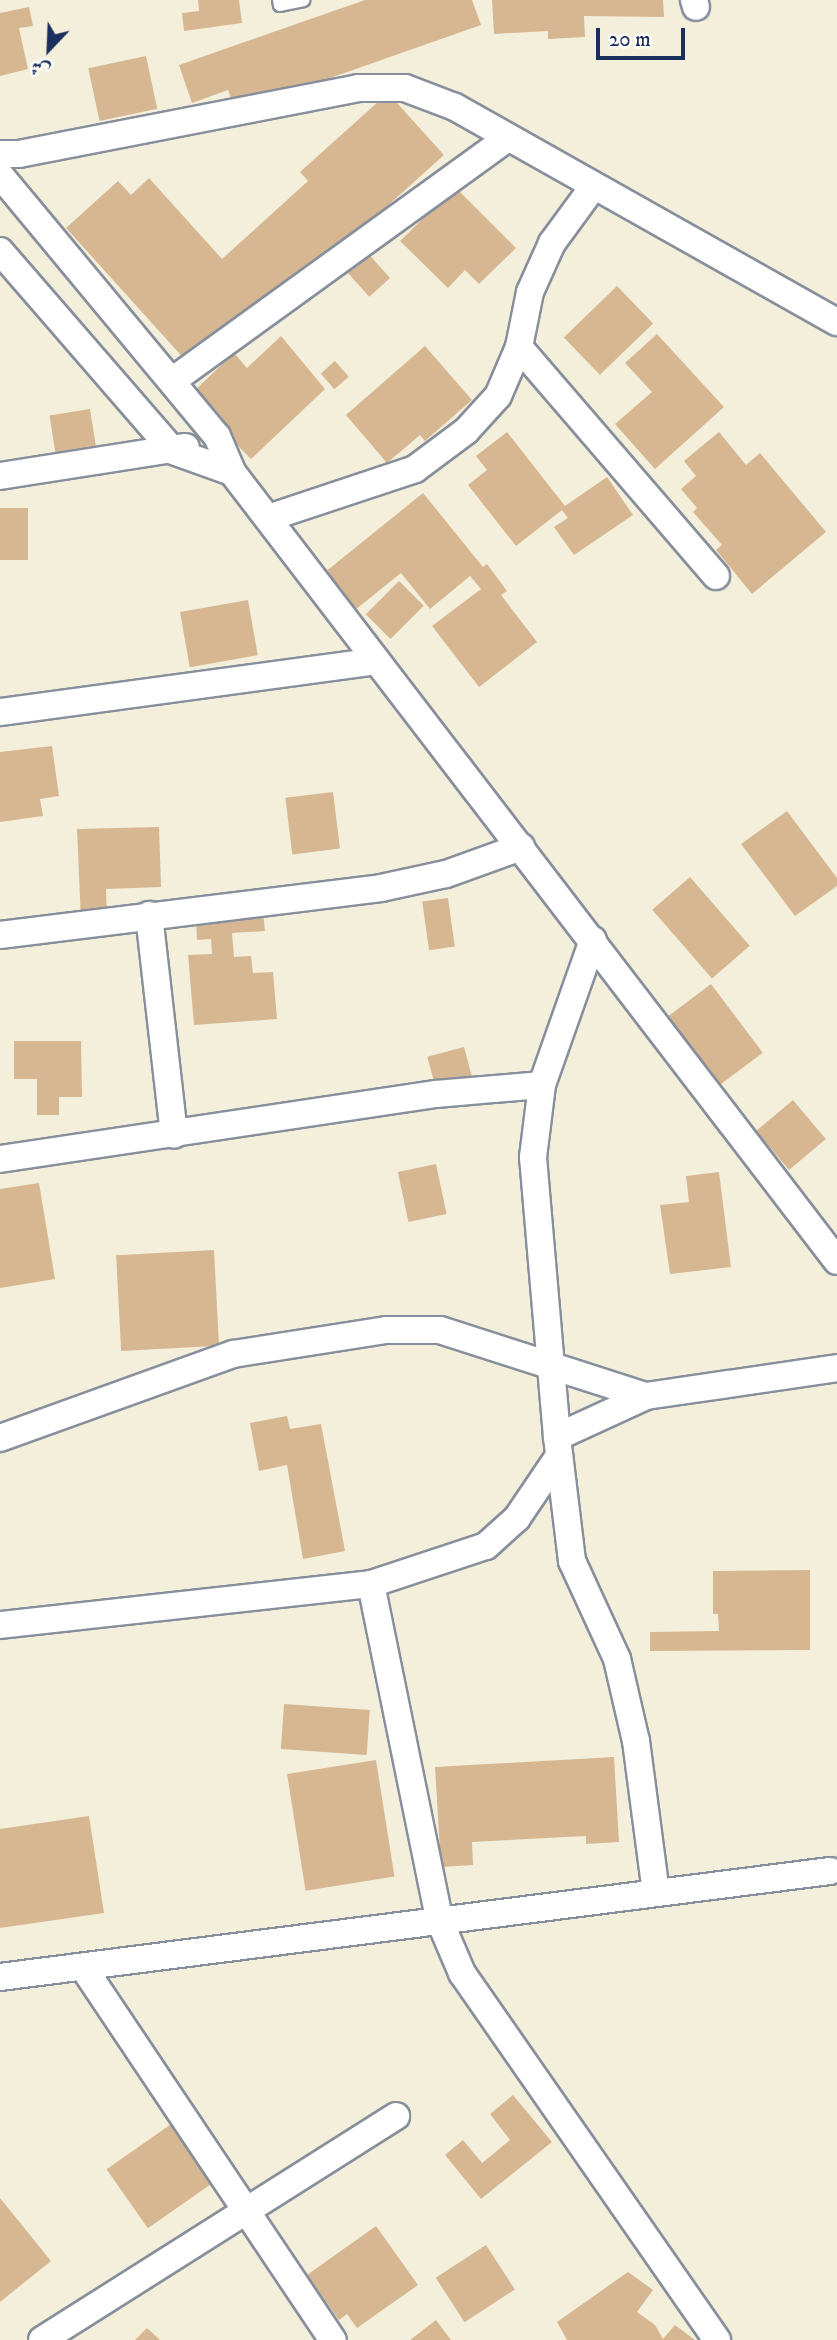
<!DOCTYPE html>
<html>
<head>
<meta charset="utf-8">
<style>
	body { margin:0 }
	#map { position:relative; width:837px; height:2340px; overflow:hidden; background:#f3efdb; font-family:"IM FELL DW Pica",Amiri,serif }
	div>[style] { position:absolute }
	.building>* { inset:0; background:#d7b792; transform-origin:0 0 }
	.roads { filter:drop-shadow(2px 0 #878f9c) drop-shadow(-2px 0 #878f9c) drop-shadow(0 2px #878f9c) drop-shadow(0 -2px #878f9c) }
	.lane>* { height:12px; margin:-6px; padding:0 6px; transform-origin:6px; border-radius:6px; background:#fff }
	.street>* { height:26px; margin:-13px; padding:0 13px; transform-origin:13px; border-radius:13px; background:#fff }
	span { translate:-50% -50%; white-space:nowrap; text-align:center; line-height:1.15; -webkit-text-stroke:6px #fdfcf7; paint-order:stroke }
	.north { position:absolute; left:14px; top:14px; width:70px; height:70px; -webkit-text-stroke:5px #fdfcf7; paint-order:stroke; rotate:203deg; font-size:19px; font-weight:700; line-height:28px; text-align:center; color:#1b2f5e }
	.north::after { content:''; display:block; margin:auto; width:24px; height:32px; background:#1b2f5e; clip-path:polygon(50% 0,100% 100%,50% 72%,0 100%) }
	.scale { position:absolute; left:596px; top:28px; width:89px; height:32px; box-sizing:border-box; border:4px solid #1b2f5e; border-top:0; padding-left:9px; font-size:21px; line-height:24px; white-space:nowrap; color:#1b2f5e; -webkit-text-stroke:5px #fdfcf7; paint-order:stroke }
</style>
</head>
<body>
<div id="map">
	<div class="building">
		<i style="clip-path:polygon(198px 0,239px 0,242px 23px,184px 31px,182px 13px,199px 11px)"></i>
		<i style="clip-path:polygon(365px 0,472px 0,481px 25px,236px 111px,228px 90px,192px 103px,179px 65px)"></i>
		<i style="clip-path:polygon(492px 0,663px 0,664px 17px,584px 16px,585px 37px,548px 39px,548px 31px,494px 34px)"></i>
		<i style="clip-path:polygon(29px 7px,33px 26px,19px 28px,28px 69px,0 76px,0 13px)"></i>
		<i style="left:146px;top:56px;width:54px;height:59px;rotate:78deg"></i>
		<i style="clip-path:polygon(388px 93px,444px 155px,245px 334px,188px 363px,66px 228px,118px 181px,131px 195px,149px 178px,222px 259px,308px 181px,300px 172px)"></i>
		<i style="clip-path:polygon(455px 187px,516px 248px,479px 284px,465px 270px,448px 288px,400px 241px)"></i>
		<i style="left:364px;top:249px;width:39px;height:28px;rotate:48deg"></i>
		<i style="left:617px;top:286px;width:52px;height:74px;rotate:46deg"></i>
		<i style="clip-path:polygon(657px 334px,724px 407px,655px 469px,615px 424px,652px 392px,625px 363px)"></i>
		<i style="clip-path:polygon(281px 336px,325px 389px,251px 459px,189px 396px,234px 353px,247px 368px)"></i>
		<i style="clip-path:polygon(425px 346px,472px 400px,425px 441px,420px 435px,387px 463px,346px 415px)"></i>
		<i style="left:335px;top:361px;width:21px;height:19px;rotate:49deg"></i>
		<i style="left:90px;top:409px;width:37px;height:41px;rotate:81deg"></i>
		<i style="clip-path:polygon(507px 432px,565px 506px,607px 477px,633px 515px,574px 555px,554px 527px,568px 518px,562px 510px,516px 546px,468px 485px,487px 470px,476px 456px)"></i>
		<i style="clip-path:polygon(719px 432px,746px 465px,760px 453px,826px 532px,752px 594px,716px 550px,722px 545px,693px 512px,697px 508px,681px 489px,696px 476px,684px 461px)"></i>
		<i style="clip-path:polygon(423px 493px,483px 567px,487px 564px,507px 591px,501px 595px,537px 642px,479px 687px,432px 626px,481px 589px,470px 576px,430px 609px,401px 573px,350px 614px,319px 577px)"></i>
		<i style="left:0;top:508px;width:28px;height:52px"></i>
		<i style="left:399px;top:581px;width:35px;height:47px;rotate:45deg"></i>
		<i style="left:248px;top:600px;width:56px;height:69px;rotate:80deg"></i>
		<i style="clip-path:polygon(52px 746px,59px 796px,40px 799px,43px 816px,0 822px,0 752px)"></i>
		<i style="left:333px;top:792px;width:57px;height:48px;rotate:83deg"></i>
		<i style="clip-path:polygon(787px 811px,837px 878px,837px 886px,795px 916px,741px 844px)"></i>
		<i style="clip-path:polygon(159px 827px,161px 887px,106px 889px,107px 920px,81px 921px,77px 829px)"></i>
		<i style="left:690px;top:877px;width:91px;height:50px;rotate:49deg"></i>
		<i style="left:448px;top:898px;width:49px;height:26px;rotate:82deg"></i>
		<i style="clip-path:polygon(263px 913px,265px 931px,232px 933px,234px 957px,251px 956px,253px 973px,273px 972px,277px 1019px,194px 1025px,188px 955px,212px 954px,211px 939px,197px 940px,196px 918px)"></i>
		<i style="left:711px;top:984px;width:86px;height:58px;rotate:53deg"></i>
		<i style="clip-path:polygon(14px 1041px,81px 1041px,82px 1097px,59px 1097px,59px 1115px,37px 1115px,37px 1079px,14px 1079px)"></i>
		<i style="left:464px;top:1047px;width:30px;height:38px;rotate:75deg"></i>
		<i style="left:793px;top:1100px;width:51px;height:48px;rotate:50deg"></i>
		<i style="left:436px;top:1164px;width:51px;height:39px;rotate:78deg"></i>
		<i style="clip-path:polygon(719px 1172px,731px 1267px,670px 1274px,660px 1205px,689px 1202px,686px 1176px)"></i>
		<i style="clip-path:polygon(39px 1183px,55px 1279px,0 1288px,0 1189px)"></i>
		<i style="left:214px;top:1250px;width:96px;height:98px;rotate:87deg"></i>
		<i style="clip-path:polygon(287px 1416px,290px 1429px,321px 1424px,345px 1551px,303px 1559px,287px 1465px,259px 1471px,250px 1423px)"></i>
		<i style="clip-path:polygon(810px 1570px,810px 1650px,650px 1651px,650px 1632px,719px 1631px,718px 1614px,713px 1614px,713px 1571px)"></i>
		<i style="left:284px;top:1704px;width:86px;height:45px;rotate:4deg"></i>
		<i style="clip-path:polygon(614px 1757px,619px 1842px,586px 1844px,586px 1836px,472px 1842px,473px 1865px,441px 1867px,435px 1767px)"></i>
		<i style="left:376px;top:1760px;width:118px;height:90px;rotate:81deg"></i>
		<i style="clip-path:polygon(89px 1816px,104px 1913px,0 1928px,0 1829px)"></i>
		<i style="clip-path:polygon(513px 2095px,552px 2142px,481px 2199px,445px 2155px,463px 2140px,482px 2163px,510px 2140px,490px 2114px)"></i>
		<i style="left:177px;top:2120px;width:72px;height:86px;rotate:55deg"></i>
		<i style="clip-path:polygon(0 2198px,51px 2261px,0 2302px)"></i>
		<i style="clip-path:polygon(376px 2226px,418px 2285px,357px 2328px,347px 2314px,339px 2320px,307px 2275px)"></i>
		<i style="left:486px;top:2245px;width:53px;height:60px;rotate:57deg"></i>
		<i style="clip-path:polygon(628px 2272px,653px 2290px,637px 2312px,655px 2325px,663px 2339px,675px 2325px,695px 2340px,567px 2340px,557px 2322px)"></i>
		<i style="clip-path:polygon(436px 2320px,451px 2340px,410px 2340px)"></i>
		<i style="clip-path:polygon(147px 2328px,160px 2340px,135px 2340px)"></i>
	</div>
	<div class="roads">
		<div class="lane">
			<i style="left:279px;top:0;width:5px;rotate:79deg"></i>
			<i style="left:280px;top:5px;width:24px;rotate:-12deg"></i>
		</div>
		<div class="street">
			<i style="left:694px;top:0;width:7px;rotate:74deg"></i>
			<i style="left:0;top:154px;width:19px"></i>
			<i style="left:19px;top:154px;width:345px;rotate:-11deg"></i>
			<i style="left:358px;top:88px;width:47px"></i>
			<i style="left:405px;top:88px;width:53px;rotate:20.8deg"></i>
			<i style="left:455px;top:107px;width:438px;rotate:29.4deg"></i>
			<i style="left:0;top:175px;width:339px;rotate:50.3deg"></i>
			<i style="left:217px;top:436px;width:39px;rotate:67deg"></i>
			<i style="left:232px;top:472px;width:994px;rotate:52.52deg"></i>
			<i style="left:0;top:251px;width:264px;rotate:49.1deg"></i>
			<i style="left:173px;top:451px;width:63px;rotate:19.6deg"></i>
			<i style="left:519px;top:347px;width:302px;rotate:49.3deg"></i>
			<i style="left:172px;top:381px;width:415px;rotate:-35.9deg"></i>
			<i style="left:0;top:476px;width:188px;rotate:-8.9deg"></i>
			<i style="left:268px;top:518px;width:155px;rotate:-18.4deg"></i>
			<i style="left:415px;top:469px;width:64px;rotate:-36.7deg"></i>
			<i style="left:466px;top:431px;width:47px;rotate:-47.6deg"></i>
			<i style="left:498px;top:396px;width:53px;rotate:-66.8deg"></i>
			<i style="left:519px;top:347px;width:56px;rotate:-78.7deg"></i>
			<i style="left:530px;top:292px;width:54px;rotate:-65.8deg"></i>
			<i style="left:552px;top:243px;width:69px;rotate:-53.8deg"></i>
			<i style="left:0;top:712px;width:380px;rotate:-7.7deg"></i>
			<i style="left:149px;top:915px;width:221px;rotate:83.5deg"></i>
			<i style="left:0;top:935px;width:384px;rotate:-7deg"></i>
			<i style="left:381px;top:888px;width:66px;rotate:-12.2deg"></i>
			<i style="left:446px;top:874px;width:80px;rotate:-19.8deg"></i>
			<i style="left:593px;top:940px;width:154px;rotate:109.4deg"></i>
			<i style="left:542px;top:1085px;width:73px;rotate:97.1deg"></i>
			<i style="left:533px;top:1157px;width:281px;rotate:85.1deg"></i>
			<i style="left:557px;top:1437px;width:125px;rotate:83.1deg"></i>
			<i style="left:572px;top:1561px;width:108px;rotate:65.3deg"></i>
			<i style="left:617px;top:1659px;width:84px;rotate:77deg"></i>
			<i style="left:636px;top:1741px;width:153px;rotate:82.5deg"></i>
			<i style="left:0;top:1159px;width:441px;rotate:-8.5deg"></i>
			<i style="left:436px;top:1094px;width:106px;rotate:-4.9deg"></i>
			<i style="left:557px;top:1437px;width:98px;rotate:-24.7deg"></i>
			<i style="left:0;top:1438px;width:248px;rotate:-19.8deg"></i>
			<i style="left:233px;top:1354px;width:155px;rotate:-8.9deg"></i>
			<i style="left:386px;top:1330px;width:54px"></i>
			<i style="left:440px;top:1330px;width:216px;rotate:17.8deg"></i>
			<i style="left:646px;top:1396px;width:193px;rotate:-8.3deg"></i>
			<i style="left:371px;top:1584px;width:342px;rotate:78.5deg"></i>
			<i style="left:439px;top:1919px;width:59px;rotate:66.9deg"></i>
			<i style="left:462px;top:1973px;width:447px;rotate:55.2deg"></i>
			<i style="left:0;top:1625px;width:373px;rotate:-6.3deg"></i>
			<i style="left:371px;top:1584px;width:121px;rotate:-18.3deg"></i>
			<i style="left:486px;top:1546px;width:42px;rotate:-42.1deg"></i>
			<i style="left:517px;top:1518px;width:75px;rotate:-55.9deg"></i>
			<i style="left:83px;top:1967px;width:449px;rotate:56.2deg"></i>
			<i style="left:0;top:1977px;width:837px;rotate:-7.28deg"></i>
			<i style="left:42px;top:2340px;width:419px;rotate:-32.3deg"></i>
		</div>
	</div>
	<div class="north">ش</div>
	<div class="scale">20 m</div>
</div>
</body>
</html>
